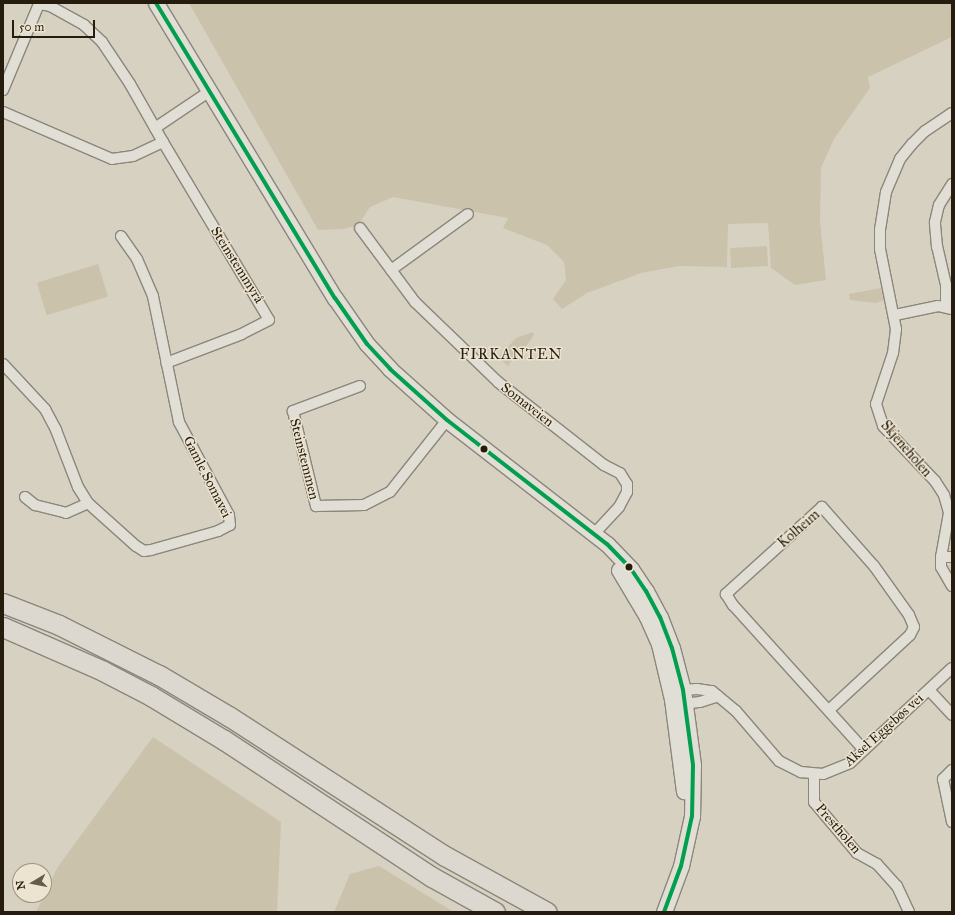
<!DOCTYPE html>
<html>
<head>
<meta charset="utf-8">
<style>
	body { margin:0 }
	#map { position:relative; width:955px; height:915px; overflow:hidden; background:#d7d1c1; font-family:"IM FELL Great Primer",serif }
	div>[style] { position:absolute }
	.green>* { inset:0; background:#cbc2ac; transform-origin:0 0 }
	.roads { filter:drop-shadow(1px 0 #8b867b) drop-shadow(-1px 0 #8b867b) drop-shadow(0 1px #8b867b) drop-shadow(0 -1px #8b867b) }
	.minor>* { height:10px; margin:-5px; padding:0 5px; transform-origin:5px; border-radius:5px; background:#e1ded5 }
	.secondary>* { height:15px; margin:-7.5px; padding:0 7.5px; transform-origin:7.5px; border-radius:7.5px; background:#e1ded5 }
	.motorway>* { height:19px; margin:-9.5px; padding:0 9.5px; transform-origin:9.5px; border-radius:9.5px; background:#dcd8cf }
	.bus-1>* { height:4px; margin:-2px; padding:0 2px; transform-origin:2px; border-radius:2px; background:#029f4e }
	.dots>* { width:11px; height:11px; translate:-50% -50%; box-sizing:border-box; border:2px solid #ece4d0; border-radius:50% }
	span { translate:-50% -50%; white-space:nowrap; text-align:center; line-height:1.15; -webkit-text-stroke:3px #ece4d0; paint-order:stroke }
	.street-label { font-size:14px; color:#261c0e }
	.neighbourhood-label { font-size:15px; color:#261c0e; letter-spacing:1px }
	.frame { position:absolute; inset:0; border:4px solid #261c0e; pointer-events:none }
	.north { position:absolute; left:12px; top:863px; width:40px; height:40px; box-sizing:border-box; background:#ece4d0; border:1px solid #9d9482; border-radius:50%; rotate:260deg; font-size:11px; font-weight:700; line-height:16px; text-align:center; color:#261c0e }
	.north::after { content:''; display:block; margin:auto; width:14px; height:18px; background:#645b4d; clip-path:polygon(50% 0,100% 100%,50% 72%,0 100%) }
	.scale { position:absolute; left:12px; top:20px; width:83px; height:18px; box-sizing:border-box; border:2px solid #261c0e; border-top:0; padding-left:5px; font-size:12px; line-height:14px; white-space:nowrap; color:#261c0e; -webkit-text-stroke:3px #ece4d0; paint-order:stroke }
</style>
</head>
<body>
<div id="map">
	<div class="green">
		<i style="clip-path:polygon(189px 3px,952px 3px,952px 37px,868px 77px,870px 88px,834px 139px,821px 168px,820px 221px,826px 280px,795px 285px,771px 268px,768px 223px,728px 224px,727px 267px,679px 266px,641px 273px,587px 293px,562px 309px,553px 299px,566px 280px,564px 262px,547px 245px,503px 228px,508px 218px,393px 197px,370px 207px,358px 225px,343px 229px,318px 230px)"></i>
		<i style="left:767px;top:246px;width:20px;height:37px;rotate:87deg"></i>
		<i style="left:98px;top:264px;width:34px;height:64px;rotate:73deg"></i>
		<i style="clip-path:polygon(881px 288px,884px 300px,876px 303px,850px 300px,849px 294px)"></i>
		<i style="clip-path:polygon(533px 332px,534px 335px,521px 354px,516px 354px,508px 366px,498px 358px,516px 338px)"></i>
		<i style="clip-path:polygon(153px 737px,281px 822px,277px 912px,36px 912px,57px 868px)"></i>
		<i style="clip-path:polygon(379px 866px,454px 912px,334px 912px,350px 874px)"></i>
	</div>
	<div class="roads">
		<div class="minor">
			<i style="left:3px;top:90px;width:93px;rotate:-67.3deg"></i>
			<i style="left:39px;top:4px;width:11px;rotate:10deg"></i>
			<i style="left:50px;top:6px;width:39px;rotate:29deg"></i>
			<i style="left:84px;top:25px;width:25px;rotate:43deg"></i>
			<i style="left:102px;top:42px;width:50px;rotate:56.3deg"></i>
			<i style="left:130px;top:84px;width:67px;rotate:60.4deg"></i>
			<i style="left:163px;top:142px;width:33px;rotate:155deg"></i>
			<i style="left:133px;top:156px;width:21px;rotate:172deg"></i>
			<i style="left:112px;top:159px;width:119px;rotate:-156.7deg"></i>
			<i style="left:952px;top:113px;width:32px;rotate:146deg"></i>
			<i style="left:925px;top:131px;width:18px;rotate:135deg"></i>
			<i style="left:912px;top:144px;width:19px;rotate:129deg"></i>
			<i style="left:900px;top:159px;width:36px;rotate:113deg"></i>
			<i style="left:886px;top:192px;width:37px;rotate:99deg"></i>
			<i style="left:880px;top:229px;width:20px;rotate:90deg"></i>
			<i style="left:880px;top:249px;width:82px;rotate:78.7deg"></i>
			<i style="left:896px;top:329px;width:24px;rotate:97deg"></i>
			<i style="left:893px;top:353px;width:54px;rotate:108.4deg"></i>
			<i style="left:876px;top:404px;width:23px;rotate:72deg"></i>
			<i style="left:883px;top:426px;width:76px;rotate:46.6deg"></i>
			<i style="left:935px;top:481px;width:17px;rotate:57deg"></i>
			<i style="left:944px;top:495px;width:19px;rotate:74deg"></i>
			<i style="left:949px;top:513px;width:45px;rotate:100.3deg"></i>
			<i style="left:941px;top:557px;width:10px;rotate:90deg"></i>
			<i style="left:941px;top:567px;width:22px;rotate:60deg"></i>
			<i style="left:155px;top:128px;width:66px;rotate:-33.9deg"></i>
			<i style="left:163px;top:142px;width:207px;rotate:59.2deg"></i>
			<i style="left:269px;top:320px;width:30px;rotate:153deg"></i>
			<i style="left:242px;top:334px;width:81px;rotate:159.1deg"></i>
			<i style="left:360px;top:228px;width:92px;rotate:53.4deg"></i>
			<i style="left:415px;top:302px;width:115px;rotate:43.9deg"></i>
			<i style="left:498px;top:382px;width:135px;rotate:38.1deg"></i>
			<i style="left:604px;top:465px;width:18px;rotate:27deg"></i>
			<i style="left:620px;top:473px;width:13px;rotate:58deg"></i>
			<i style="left:627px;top:484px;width:8px;rotate:90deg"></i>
			<i style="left:627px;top:492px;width:17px;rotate:118deg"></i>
			<i style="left:619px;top:507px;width:38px;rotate:133deg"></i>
			<i style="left:391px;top:270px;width:95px;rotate:-36deg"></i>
			<i style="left:946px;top:306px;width:21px;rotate:-90deg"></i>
			<i style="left:946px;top:285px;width:39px;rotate:-103deg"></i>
			<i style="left:937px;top:247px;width:25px;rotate:-95deg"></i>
			<i style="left:935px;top:222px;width:17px;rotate:-77deg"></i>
			<i style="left:939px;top:205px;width:25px;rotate:-58deg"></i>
			<i style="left:895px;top:315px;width:44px;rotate:-11.8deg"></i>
			<i style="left:938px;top:306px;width:13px;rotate:13deg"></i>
			<i style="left:3px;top:364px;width:62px;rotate:47deg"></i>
			<i style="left:45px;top:409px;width:24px;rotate:62deg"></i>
			<i style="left:56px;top:430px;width:61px;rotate:68.9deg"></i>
			<i style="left:78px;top:487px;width:19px;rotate:58deg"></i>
			<i style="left:88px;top:503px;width:64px;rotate:41.9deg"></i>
			<i style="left:136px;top:546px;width:9px;rotate:32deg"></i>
			<i style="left:144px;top:551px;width:7px;rotate:-8deg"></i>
			<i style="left:151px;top:550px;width:70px;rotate:-15.8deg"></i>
			<i style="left:218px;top:531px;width:13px;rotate:-27deg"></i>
			<i style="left:230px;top:525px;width:10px;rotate:-96deg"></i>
			<i style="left:229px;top:515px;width:106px;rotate:-118.3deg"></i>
			<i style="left:179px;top:422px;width:129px;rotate:-101.7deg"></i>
			<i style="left:153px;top:296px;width:40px;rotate:-113.4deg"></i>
			<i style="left:137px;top:259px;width:28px;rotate:-125deg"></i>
			<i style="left:360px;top:386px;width:72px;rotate:159.5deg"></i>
			<i style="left:293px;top:411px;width:98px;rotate:76.4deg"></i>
			<i style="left:316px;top:506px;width:48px;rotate:-1.2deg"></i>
			<i style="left:364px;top:505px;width:29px;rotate:-27deg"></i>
			<i style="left:390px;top:492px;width:92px;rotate:-51.6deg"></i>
			<i style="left:25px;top:497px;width:13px;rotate:39deg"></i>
			<i style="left:35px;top:505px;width:32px;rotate:14deg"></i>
			<i style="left:66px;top:513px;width:24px;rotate:-24deg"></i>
			<i style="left:941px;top:557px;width:11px"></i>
			<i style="left:929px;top:690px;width:34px;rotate:47deg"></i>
			<i style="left:678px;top:694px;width:6px;rotate:-39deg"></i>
			<i style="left:683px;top:690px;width:14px;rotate:-4deg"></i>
			<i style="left:697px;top:689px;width:15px;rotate:8deg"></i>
			<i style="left:712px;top:691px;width:31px;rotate:40deg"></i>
			<i style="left:736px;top:711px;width:66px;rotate:49.3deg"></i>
			<i style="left:779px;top:761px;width:25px;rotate:27deg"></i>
			<i style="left:801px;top:772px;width:22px;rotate:5deg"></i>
			<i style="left:823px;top:774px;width:29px;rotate:-22deg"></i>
			<i style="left:850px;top:763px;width:139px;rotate:-43deg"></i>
			<i style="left:680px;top:702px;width:5px;rotate:22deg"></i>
			<i style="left:685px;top:704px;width:15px;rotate:-8deg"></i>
			<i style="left:700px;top:702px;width:19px;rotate:-18deg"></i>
			<i style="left:829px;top:710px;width:110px;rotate:-42.8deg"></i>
			<i style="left:910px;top:635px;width:9px;rotate:-63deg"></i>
			<i style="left:914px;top:627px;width:13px;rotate:-113deg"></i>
			<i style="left:909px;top:615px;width:60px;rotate:-125.5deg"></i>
			<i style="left:874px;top:566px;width:79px;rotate:-131.4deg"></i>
			<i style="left:822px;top:507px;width:130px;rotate:137.8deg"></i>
			<i style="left:726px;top:594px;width:13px;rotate:58deg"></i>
			<i style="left:733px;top:605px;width:195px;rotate:47.9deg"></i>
			<i style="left:952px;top:770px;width:13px;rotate:135deg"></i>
			<i style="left:943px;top:779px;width:44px;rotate:78.2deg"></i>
			<i style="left:814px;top:774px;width:28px;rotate:90deg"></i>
			<i style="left:814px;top:802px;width:67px;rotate:49.9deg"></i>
			<i style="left:857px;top:853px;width:23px;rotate:29deg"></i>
			<i style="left:877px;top:864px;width:30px;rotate:48deg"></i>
			<i style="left:897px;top:886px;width:29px;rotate:65deg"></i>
		</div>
		<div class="secondary">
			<i style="left:156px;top:3px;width:345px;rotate:58.8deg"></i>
			<i style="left:335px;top:298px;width:56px;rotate:55.2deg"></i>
			<i style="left:367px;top:344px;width:34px;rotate:47deg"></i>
			<i style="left:390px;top:369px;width:76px;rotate:41.8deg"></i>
			<i style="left:447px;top:420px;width:202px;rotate:37.8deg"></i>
			<i style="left:607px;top:544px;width:35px;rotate:46deg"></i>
			<i style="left:631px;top:569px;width:27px;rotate:56deg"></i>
			<i style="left:646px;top:591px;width:30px;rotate:62deg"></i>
			<i style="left:660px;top:617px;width:33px;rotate:69deg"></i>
			<i style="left:672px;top:648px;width:43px;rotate:75.3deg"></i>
			<i style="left:683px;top:690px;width:76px;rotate:82.4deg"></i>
			<i style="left:693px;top:765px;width:51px;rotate:91.1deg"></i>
			<i style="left:692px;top:816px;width:51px;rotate:102.4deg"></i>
			<i style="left:681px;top:866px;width:49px;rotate:110.3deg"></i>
			<i style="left:619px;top:570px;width:55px;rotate:59.2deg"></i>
			<i style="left:647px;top:617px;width:30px;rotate:66deg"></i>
			<i style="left:659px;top:644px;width:57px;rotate:76.7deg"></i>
			<i style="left:672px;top:699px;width:93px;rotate:82.6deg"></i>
		</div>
		<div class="motorway">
			<i style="left:3px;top:603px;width:60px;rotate:21.4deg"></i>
			<i style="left:59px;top:625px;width:112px;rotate:26.6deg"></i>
			<i style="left:159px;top:675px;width:82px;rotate:30.6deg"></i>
			<i style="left:230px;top:717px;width:256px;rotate:32.9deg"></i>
			<i style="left:445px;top:856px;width:116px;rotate:28.8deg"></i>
			<i style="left:3px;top:627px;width:109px;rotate:23.7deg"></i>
			<i style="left:103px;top:671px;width:54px;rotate:27.5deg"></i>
			<i style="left:151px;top:696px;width:85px;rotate:31.1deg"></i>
			<i style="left:224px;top:740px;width:249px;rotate:33.4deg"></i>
			<i style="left:432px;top:877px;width:72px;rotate:29.1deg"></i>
		</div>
	</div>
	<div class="bus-1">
		<i style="left:156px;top:3px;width:345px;rotate:58.8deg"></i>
		<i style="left:335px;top:298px;width:56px;rotate:55.2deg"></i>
		<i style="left:367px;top:344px;width:34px;rotate:47deg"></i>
		<i style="left:390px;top:369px;width:76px;rotate:41.8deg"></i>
		<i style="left:447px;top:420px;width:202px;rotate:37.8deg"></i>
		<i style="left:607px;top:544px;width:35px;rotate:46deg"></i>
		<i style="left:631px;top:569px;width:27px;rotate:56deg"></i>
		<i style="left:646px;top:591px;width:30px;rotate:62deg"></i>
		<i style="left:660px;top:617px;width:33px;rotate:69deg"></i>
		<i style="left:672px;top:648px;width:43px;rotate:75.3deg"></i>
		<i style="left:683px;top:690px;width:76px;rotate:82.4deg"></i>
		<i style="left:693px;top:765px;width:51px;rotate:91.1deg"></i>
		<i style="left:692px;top:816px;width:51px;rotate:102.4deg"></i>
		<i style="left:681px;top:866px;width:49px;rotate:110.3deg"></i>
	</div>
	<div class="dots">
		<i style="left:484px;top:449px;background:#261c0e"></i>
		<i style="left:629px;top:567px;background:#261c0e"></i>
	</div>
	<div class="street-label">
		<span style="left:237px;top:265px;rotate:58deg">Steinstemmyrå</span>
		<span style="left:527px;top:405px;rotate:38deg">Somaveien</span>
		<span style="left:906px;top:449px;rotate:49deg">Skjeneholen</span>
		<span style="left:304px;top:459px;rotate:76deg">Steinstemmen</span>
		<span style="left:207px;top:477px;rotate:63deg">Gamle Somavei</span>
		<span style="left:799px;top:529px;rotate:-41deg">Kolheim</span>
		<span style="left:884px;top:730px;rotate:-42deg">Aksel Eggebøs vei</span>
		<span style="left:838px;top:829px;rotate:49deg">Prestholen</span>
	</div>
	<div class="neighbourhood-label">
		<span style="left:511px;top:355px">FIRKANTEN</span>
	</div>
	<div class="frame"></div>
	<div class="north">N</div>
	<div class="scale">50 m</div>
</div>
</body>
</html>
